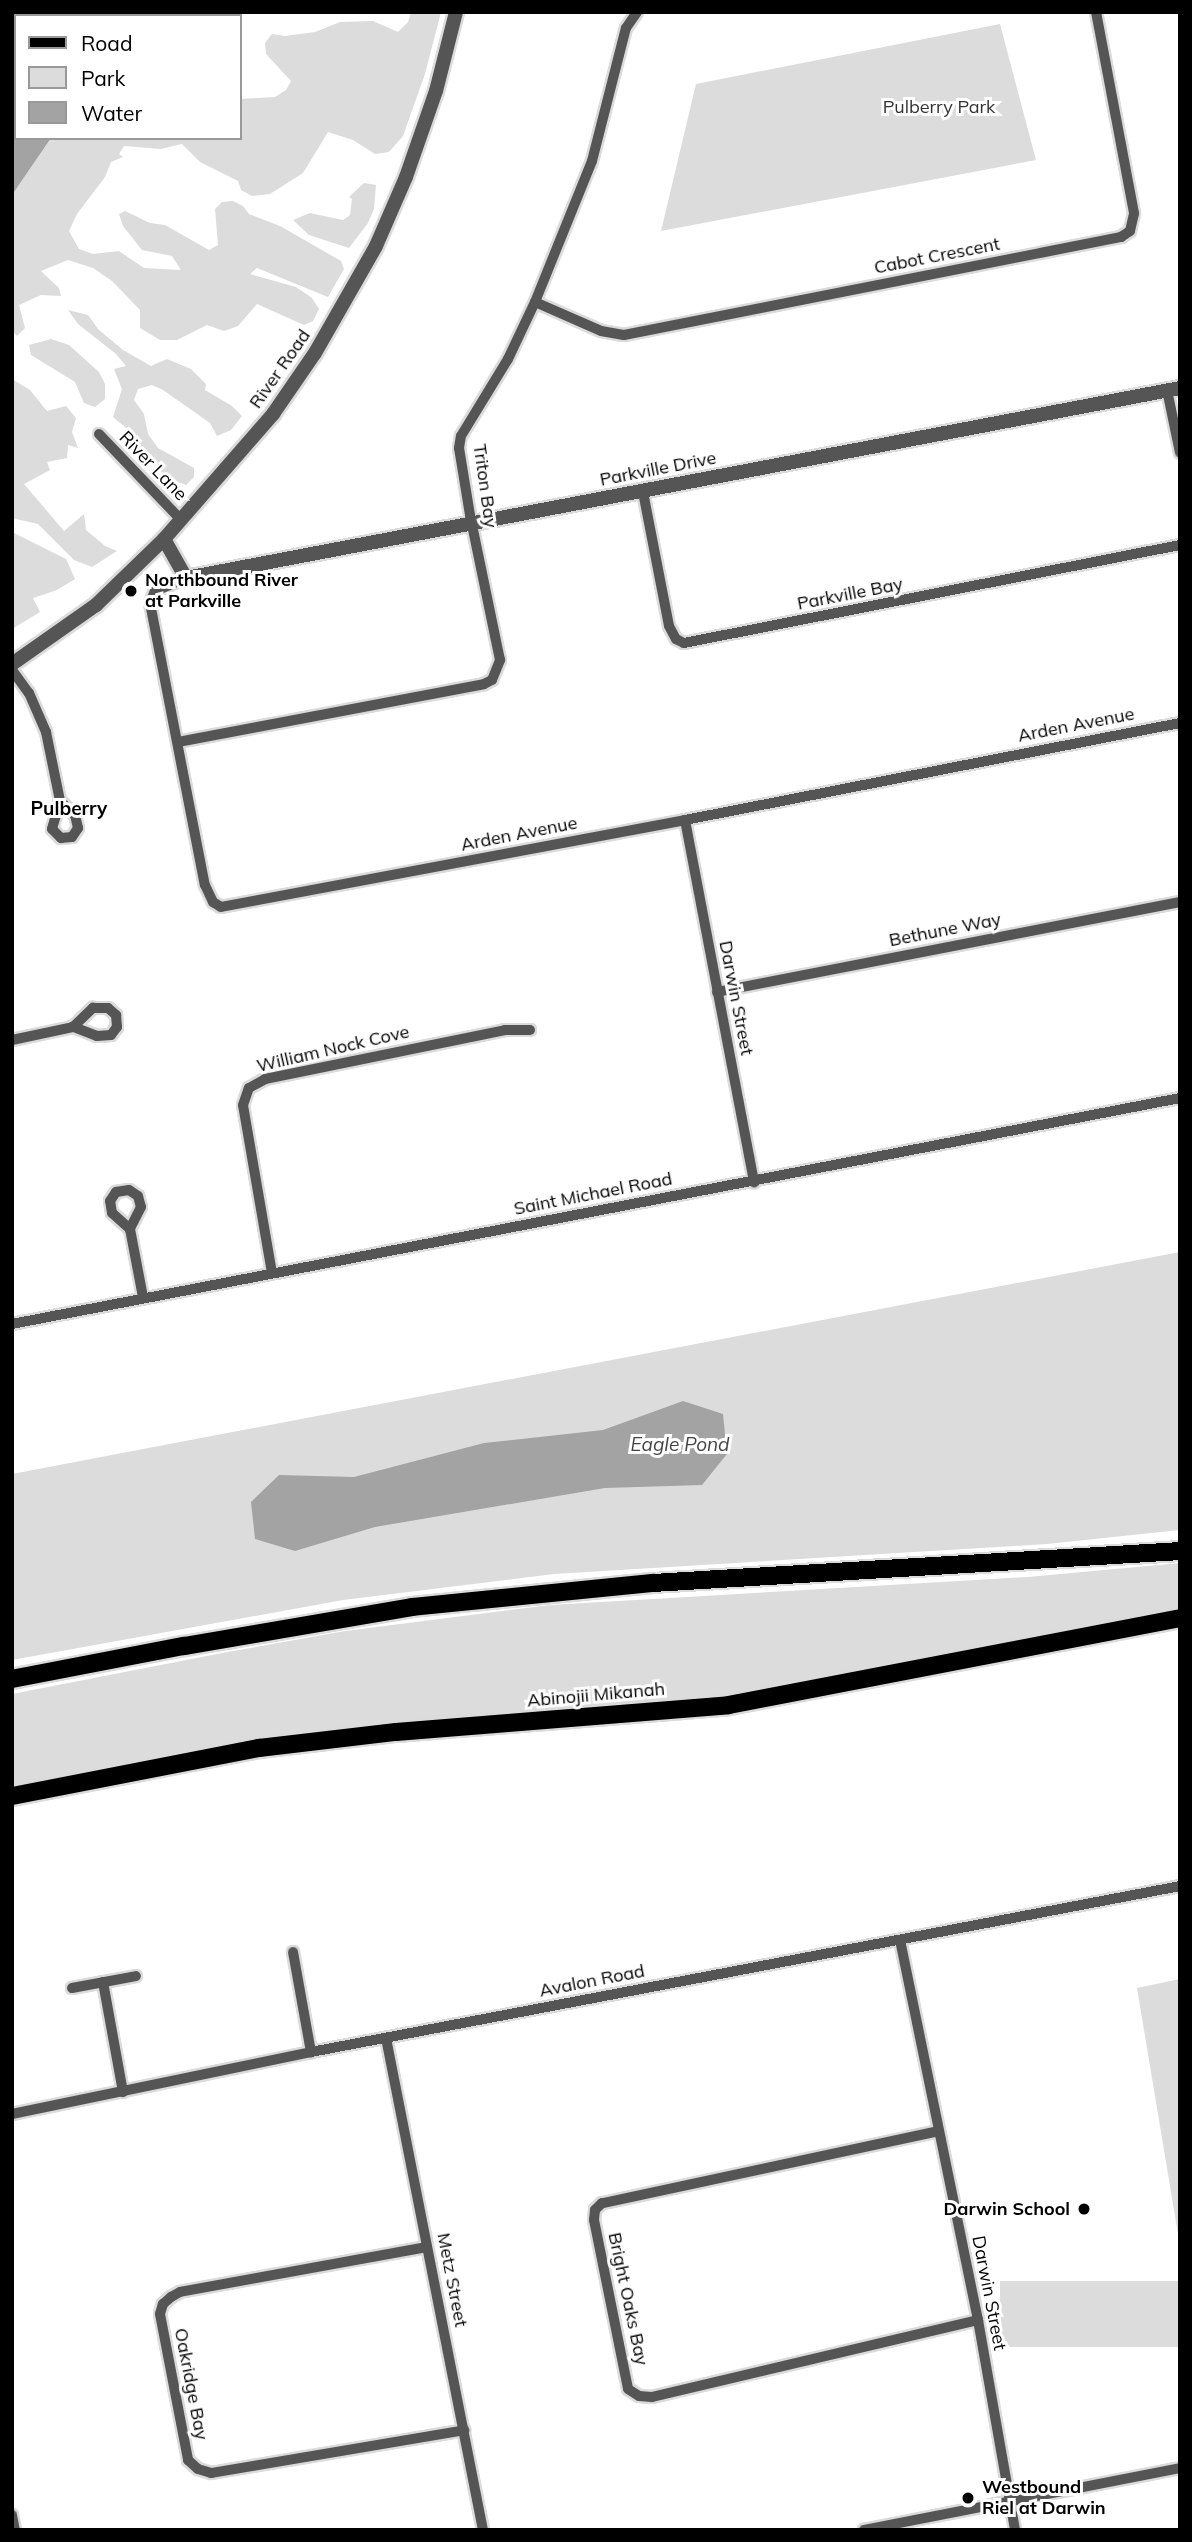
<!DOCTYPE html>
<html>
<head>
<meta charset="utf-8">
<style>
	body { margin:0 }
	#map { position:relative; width:1192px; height:2542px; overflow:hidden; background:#fff; font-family:Mulish,sans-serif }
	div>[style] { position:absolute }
	.green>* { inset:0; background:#dcdcdc; transform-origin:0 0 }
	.water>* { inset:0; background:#a3a3a3 }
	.roads { filter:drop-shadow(2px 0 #dbdbdb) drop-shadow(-2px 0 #dbdbdb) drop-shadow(0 2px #dbdbdb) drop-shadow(0 -2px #dbdbdb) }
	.minor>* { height:10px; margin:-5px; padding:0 5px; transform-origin:5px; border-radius:5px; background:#555 }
	.tertiary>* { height:14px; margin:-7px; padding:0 7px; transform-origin:7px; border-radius:7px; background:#555 }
	.primary>* { height:18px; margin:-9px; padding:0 9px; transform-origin:9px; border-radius:9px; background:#000 }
	.dots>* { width:19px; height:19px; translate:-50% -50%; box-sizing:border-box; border:4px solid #fff; border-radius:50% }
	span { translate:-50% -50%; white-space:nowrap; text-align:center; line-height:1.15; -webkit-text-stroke:6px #fff; paint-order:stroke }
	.park-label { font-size:18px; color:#333 }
	.street-label { font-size:18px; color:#000 }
	.poi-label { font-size:18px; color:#000; font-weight:700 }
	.left { translate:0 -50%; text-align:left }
	.right { translate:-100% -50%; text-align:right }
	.neighbourhood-label { font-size:19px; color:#000; font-weight:700 }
	.water-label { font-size:19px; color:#444; font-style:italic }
	.frame { position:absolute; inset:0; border:14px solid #000; pointer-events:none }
	.legend { position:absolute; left:14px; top:14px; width:228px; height:126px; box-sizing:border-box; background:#fff; border:2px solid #999; margin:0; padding:9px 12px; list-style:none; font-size:21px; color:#000 }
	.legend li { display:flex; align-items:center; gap:14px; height:35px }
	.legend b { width:35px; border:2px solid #999 }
</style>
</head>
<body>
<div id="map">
	<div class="green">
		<i style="left:119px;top:12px;width:109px;height:4px"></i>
		<i style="clip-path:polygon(411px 12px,441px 12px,425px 74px,403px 136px,389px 152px,375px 154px,353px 140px,328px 132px,303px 173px,270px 194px,252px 196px,241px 190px,238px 181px,200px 162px,182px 144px,161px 149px,124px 146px,119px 154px,123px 157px,111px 162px,105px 177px,77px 214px,69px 231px,79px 249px,93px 254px,119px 251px,144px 268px,181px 270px,172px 256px,142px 250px,123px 226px,119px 214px,125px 211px,150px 223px,165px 225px,209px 250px,218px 245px,215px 209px,222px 202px,233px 201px,243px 206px,249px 214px,280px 226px,341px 261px,344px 269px,328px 297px,257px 268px,250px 274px,296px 287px,312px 298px,319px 309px,313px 321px,304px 325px,257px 304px,238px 326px,224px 331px,207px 325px,177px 340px,160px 340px,140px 328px,140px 310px,112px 281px,93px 268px,68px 260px,41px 271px,59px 288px,61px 296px,41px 295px,19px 305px,25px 328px,17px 336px,12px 330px,12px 195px,51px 138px,240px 138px,240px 99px,275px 97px,286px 90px,291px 81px,266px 54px,265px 43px,272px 34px,285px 36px,315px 32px,340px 22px,373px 21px,398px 32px,408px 22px)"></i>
		<i style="clip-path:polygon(1000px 24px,1036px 160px,661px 231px,696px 84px)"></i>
		<i style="clip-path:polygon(364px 183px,376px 185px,374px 209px,368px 223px,349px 248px,309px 235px,293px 220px,310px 213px,343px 220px,350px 215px,352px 199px,349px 197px)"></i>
		<i style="clip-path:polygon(68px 310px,88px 315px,98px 329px,123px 350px,151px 366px,167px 359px,191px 369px,206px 384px,205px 390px,232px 406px,242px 416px,231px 430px,217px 436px,210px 423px,163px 390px,152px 385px,138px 389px,134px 400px,144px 414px,148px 434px,158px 448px,194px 468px,194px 477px,186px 485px,172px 480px,147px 461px,125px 427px,113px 417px,122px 389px,114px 369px,126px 366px,116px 354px,78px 324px)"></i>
		<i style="clip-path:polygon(51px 339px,69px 345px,99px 372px,105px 384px,105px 399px,95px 407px,84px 403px,75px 382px,31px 355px,29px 345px)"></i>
		<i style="clip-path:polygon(12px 379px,30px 390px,47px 411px,66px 406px,76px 418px,72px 432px,78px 448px,68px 445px,67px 458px,47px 462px,50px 470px,24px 484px,64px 531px,84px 514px,86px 530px,105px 546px,117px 551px,92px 567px,74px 560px,38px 524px,12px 518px)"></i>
		<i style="clip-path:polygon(12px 532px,66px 559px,75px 579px,57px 590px,33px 598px,40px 612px,12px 629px)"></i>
		<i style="clip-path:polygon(1180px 1252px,1180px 1530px,1047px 1544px,554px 1574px,343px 1600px,12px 1660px,12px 1474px)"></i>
		<i style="clip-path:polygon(1180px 1563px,1180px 1610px,729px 1698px,632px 1706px,12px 1788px,12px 1694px,222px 1653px,345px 1631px,550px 1605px,1028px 1577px)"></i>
		<i style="clip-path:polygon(1180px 1979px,1180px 2246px,1137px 1988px)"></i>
		<i style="left:1180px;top:2281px;width:66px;height:180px;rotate:90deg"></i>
	</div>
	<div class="water">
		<i style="clip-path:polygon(12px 12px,119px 12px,117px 16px,16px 16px,16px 138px,51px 138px,12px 195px)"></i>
		<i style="clip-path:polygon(683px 1401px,723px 1414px,727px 1454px,702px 1485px,605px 1488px,375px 1527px,295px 1551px,255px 1539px,251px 1502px,279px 1475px,354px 1477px,484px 1443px,603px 1430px)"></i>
	</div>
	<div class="roads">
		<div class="minor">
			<i style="left:535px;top:302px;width:72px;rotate:23.7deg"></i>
			<i style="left:601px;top:331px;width:23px;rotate:10deg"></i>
			<i style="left:624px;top:335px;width:507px;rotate:-11.15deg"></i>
			<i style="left:1121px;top:237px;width:11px;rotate:-34deg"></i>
			<i style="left:1130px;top:231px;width:18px;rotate:-77deg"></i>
			<i style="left:1134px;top:213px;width:205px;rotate:-100.7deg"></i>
			<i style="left:1167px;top:390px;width:64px;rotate:78.3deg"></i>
			<i style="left:99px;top:434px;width:120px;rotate:46.3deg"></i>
			<i style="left:643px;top:492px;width:136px;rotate:79deg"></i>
			<i style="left:669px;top:626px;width:15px;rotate:62deg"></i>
			<i style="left:676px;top:639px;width:9px;rotate:27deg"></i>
			<i style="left:684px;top:643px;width:506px;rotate:-11.18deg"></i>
			<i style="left:186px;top:578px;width:34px;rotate:157deg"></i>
			<i style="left:155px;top:591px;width:13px;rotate:113deg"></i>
			<i style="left:150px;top:603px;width:287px;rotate:79deg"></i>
			<i style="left:205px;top:885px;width:19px;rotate:65deg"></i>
			<i style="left:213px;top:902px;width:9px;rotate:32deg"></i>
			<i style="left:221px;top:907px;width:472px;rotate:-10.6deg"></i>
			<i style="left:685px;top:820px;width:504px;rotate:-11.09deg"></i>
			<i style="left:12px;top:670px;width:29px;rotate:54deg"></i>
			<i style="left:29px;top:693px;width:43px;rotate:66.4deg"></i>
			<i style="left:46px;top:732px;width:70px;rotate:78.5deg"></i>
			<i style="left:60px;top:801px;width:29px;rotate:106deg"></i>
			<i style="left:52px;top:829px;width:13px;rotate:45deg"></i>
			<i style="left:61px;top:838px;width:11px;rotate:-5deg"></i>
			<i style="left:72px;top:837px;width:11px;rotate:-56deg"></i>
			<i style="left:78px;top:828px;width:13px;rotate:-103deg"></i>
			<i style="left:75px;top:815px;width:21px;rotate:-137deg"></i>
			<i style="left:178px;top:742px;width:311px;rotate:-10.7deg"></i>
			<i style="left:484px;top:684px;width:9px;rotate:-27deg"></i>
			<i style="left:492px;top:680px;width:22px;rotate:-68deg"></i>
			<i style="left:500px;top:660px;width:148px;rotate:-101.7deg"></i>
			<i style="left:470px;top:515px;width:68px;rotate:-99.3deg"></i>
			<i style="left:459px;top:448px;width:12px;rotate:-81deg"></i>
			<i style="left:461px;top:436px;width:90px;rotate:-58.6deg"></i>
			<i style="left:508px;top:359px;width:63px;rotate:-64.7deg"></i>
			<i style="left:535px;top:302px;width:152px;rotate:-68deg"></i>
			<i style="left:592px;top:161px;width:137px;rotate:-75.7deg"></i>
			<i style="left:626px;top:28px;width:19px;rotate:-55deg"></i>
			<i style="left:685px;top:820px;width:369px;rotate:79.2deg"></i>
			<i style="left:717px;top:992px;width:472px;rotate:-11deg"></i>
			<i style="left:12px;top:1040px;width:62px;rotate:-12deg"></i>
			<i style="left:73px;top:1027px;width:28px;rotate:-44deg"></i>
			<i style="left:93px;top:1008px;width:15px"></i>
			<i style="left:108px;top:1008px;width:11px;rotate:41deg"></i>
			<i style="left:116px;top:1015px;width:12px;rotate:85deg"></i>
			<i style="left:117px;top:1027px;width:10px;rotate:127deg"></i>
			<i style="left:111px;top:1035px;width:14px;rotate:176deg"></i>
			<i style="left:97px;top:1036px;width:26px;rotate:-159deg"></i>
			<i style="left:130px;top:1229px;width:24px;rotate:-138deg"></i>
			<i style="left:112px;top:1213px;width:12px;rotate:-99deg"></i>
			<i style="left:110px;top:1201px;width:11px;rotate:-56deg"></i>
			<i style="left:116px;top:1192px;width:13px;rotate:-9deg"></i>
			<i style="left:129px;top:1190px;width:11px;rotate:34deg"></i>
			<i style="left:138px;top:1196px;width:11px;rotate:75deg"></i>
			<i style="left:141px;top:1207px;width:25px;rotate:117deg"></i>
			<i style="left:130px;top:1229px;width:69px;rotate:79.2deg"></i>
			<i style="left:272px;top:1273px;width:170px;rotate:-99.8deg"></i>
			<i style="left:243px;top:1105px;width:18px;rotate:-71deg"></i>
			<i style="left:249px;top:1088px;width:18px;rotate:-29deg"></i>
			<i style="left:265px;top:1079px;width:245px;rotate:-11.5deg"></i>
			<i style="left:505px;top:1030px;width:25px"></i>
			<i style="left:12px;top:1324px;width:1190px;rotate:-10.95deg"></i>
			<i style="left:900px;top:1940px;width:388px;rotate:78.4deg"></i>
			<i style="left:978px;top:2320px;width:213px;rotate:80deg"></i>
			<i style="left:293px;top:1952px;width:102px;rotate:79.8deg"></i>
			<i style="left:103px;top:1982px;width:112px;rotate:79.7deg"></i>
			<i style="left:72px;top:1988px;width:65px;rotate:-10.6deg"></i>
			<i style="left:386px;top:2038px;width:501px;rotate:78.85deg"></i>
			<i style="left:12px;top:2114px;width:305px;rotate:-11.7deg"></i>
			<i style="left:311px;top:2052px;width:885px;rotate:-10.81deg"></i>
			<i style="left:939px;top:2131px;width:345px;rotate:167.9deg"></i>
			<i style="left:602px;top:2203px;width:10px;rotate:135deg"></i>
			<i style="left:595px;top:2210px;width:10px;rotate:96deg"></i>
			<i style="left:594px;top:2220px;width:172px;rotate:78.6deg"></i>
			<i style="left:628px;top:2389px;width:13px;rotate:32deg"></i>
			<i style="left:639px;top:2396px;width:13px;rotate:4deg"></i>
			<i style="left:652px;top:2397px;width:335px;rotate:-13.3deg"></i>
			<i style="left:427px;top:2247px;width:251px;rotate:169.7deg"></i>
			<i style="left:180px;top:2292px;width:10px;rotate:151deg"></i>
			<i style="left:171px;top:2297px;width:11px;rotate:139deg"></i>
			<i style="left:163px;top:2304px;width:10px;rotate:107deg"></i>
			<i style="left:160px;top:2314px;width:149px;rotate:79.1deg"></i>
			<i style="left:188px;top:2460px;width:13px;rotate:42deg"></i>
			<i style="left:198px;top:2469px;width:14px;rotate:17deg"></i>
			<i style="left:211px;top:2473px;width:257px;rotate:-9.6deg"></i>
			<i style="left:12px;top:2515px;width:15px;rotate:79deg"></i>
			<i style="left:864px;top:2530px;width:322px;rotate:-11.1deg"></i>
		</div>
		<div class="tertiary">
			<i style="left:164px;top:539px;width:45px;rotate:60.6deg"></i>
			<i style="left:186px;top:578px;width:1012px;rotate:-10.82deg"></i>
			<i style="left:12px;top:664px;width:103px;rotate:-35.1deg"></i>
			<i style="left:96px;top:605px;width:95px;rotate:-44.1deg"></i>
			<i style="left:164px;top:539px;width:166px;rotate:-48.9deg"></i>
			<i style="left:273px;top:414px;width:74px;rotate:-55.5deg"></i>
			<i style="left:315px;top:353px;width:123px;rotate:-60.3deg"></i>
			<i style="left:376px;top:246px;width:75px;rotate:-66.5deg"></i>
			<i style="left:406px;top:177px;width:91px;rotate:-70.8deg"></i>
			<i style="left:436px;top:91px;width:81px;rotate:-75.8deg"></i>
		</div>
		<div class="primary">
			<i style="left:12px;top:1679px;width:175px;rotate:-10.9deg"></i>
			<i style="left:184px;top:1646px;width:231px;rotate:-9.7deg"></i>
			<i style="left:412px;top:1607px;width:242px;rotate:-5.7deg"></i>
			<i style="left:653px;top:1583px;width:528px;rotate:-3.47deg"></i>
			<i style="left:12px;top:1796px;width:252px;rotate:-11deg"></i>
			<i style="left:259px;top:1748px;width:138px;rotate:-6.7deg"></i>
			<i style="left:396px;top:1732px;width:334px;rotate:-4.6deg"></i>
			<i style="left:729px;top:1705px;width:459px;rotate:-10.9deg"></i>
		</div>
	</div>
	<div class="dots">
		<i style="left:131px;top:591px;background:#000"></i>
		<i style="left:1084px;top:2209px;background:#000"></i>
		<i style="left:968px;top:2498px;background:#000"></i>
	</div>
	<div class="park-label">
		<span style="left:939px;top:107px">Pulberry Park</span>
	</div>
	<div class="street-label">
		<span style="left:937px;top:256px;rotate:-11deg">Cabot Crescent</span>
		<span style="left:280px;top:369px;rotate:-55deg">River Road</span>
		<span style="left:153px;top:466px;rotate:46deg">River Lane</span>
		<span style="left:658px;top:469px;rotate:-11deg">Parkville Drive</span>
		<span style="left:485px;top:486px;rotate:82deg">Triton Bay</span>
		<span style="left:850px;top:594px;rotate:-11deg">Parkville Bay</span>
		<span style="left:1076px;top:725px;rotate:-11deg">Arden Avenue</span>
		<span style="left:519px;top:834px;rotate:-11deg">Arden Avenue</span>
		<span style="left:945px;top:930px;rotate:-11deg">Bethune Way</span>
		<span style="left:736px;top:998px;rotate:79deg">Darwin Street</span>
		<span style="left:333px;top:1049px;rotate:-13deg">William Nock Cove</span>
		<span style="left:593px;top:1194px;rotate:-11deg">Saint Michael Road</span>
		<span style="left:596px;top:1695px;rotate:-5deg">Abinojii Mikanah</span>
		<span style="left:592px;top:1981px;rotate:-11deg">Avalon Road</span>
		<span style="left:452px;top:2280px;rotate:79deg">Metz Street</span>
		<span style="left:989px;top:2293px;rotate:79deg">Darwin Street</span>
		<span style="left:628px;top:2299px;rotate:78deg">Bright Oaks Bay</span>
		<span style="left:191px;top:2384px;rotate:79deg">Oakridge Bay</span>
	</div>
	<div class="poi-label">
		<span class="left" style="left:145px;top:591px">Northbound River<br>at Parkville</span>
		<span class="right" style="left:1070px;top:2209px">Darwin School</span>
		<span class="left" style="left:982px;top:2498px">Westbound<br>Riel at Darwin</span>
	</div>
	<div class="neighbourhood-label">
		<span style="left:69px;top:809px">Pulberry</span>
	</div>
	<div class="water-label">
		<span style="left:680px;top:1445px">Eagle Pond</span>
	</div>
	<div class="frame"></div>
	<ul class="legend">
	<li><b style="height:9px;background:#000"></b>Road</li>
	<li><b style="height:19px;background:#dcdcdc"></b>Park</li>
	<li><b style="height:19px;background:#a3a3a3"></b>Water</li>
	</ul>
</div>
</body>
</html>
